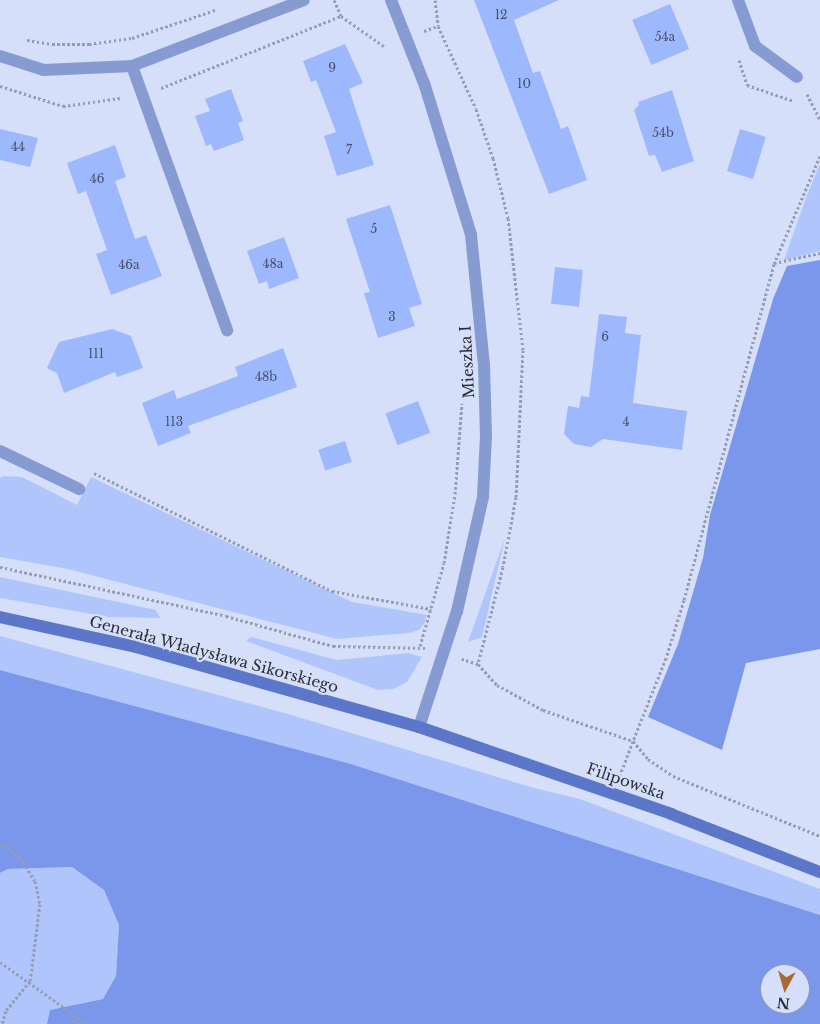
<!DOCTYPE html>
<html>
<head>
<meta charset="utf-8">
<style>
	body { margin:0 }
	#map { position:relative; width:820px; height:1024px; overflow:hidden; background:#d5dff9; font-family:"Libre Baskerville",serif }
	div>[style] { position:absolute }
	.green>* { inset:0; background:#b0c5fb }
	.forest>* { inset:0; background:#7a97ec }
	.building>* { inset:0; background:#9eb8fd; transform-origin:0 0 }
	.path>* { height:3px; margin-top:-1.5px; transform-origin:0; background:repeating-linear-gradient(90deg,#969db2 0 2.5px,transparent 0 5px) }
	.service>* { height:12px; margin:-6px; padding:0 6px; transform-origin:6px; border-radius:6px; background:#869bd2 }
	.minor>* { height:12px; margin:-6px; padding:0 6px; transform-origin:6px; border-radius:6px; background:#869bd2 }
	.tertiary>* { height:12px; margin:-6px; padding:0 6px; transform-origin:6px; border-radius:6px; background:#869bd2 }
	.secondary>* { height:12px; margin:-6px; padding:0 6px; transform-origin:6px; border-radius:6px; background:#5c77c9 }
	span { translate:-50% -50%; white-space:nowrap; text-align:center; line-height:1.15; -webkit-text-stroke:4.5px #d5dff9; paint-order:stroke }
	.number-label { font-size:12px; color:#485069 }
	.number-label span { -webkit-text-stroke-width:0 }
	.street-label { font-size:15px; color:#2b2e38 }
	.north { position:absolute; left:760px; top:964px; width:50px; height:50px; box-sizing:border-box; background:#d5dff9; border:1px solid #9198ac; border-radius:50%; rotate:186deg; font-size:14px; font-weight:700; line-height:20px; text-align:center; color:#2b2e38 }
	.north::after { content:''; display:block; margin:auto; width:18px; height:22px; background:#a96932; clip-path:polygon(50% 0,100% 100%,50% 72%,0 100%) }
</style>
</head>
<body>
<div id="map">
	<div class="green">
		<i style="clip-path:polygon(820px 164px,820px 251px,784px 260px,807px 195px)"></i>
		<i style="clip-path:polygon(4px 476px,22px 477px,77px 505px,91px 477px,352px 602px,427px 615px,424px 624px,419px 630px,409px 633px,337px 639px,68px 569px,0 557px,0 478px)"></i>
		<i style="clip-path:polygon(505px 538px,482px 637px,468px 642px)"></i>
		<i style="clip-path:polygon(0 577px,156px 610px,160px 618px,109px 617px,0 598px)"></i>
		<i style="clip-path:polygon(0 636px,288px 714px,534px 788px,580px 799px,820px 889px,820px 915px,351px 764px,0 670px)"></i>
		<i style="clip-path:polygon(251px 637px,337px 660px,409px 653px,422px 657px,407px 682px,393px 689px,378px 690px,246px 641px)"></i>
		<i style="clip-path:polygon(72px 867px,104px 890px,119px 925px,116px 976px,103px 999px,50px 1010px,47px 1024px,0 1024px,0 873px,8px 869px)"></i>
	</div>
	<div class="forest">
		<i style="clip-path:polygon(820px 260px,820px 649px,746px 663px,722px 750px,648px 717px,678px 644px,703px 558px,710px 515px,773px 299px,787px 266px)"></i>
		<i style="clip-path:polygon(evenodd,0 670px,351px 764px,820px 915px,820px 1024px,47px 1024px,50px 1010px,103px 999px,116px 976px,119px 925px,104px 890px,72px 867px,8px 869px,0 873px,0 670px,770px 974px,800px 974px,800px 1004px,770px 1004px,770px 974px)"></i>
	</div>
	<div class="building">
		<i style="clip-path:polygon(474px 0,559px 0,514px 20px,533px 73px,540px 71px,561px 129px,568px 126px,587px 180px,549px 194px)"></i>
		<i style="left:670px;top:4px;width:49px;height:41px;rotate:67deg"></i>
		<i style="clip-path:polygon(345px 44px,363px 83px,349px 89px,374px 165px,337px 176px,324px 136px,336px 132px,316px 80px,311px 82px,303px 61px)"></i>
		<i style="clip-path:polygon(231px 89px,243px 121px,238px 123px,244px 140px,214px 151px,211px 144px,206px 146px,195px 116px,210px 111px,205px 99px)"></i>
		<i style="clip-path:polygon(672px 90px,694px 161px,662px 172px,655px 155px,649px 156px,634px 110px,639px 105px,638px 102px)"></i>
		<i style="clip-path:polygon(0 129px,38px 138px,30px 167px,0 160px)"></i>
		<i style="left:740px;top:129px;width:27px;height:44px;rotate:17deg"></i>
		<i style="clip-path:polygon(115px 145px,126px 177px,115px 181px,135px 239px,146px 235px,162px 276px,111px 295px,96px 254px,107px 250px,86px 191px,78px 194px,67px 163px)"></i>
		<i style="clip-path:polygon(390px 205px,422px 304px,409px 308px,415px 326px,378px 338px,364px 293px,370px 292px,346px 219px)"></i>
		<i style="clip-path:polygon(284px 237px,299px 278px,269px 289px,267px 281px,259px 284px,247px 251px)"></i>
		<i style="left:555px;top:267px;width:28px;height:37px;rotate:6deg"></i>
		<i style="clip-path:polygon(599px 314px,627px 317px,625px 333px,641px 335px,633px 403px,687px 411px,682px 450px,603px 439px,591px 447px,574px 444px,564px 434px,568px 406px,579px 408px,581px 396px,589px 397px)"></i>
		<i style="clip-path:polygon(112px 329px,131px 336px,143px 368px,117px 377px,115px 372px,64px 393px,57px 373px,47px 368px,59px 342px)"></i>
		<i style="clip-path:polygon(283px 348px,297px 387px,188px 426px,191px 433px,158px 446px,142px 403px,174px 390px,177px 399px,238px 376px,235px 367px)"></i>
		<i style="left:418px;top:401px;width:34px;height:35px;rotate:69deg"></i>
		<i style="left:345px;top:441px;width:22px;height:28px;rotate:72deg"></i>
	</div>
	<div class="path">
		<i style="left:334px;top:0;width:17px;rotate:66deg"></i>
		<i style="left:341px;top:16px;width:54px;rotate:35.2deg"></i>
		<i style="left:435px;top:0;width:26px;rotate:83deg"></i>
		<i style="left:438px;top:26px;width:91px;rotate:65.4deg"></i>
		<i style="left:476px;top:109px;width:52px;rotate:70.9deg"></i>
		<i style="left:493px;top:158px;width:62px;rotate:76deg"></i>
		<i style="left:508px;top:218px;width:133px;rotate:83.5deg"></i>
		<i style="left:523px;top:350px;width:147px;rotate:92.7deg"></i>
		<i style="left:516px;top:497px;width:71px;rotate:100.5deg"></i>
		<i style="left:503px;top:567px;width:100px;rotate:104.5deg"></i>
		<i style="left:478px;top:664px;width:17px;rotate:-163deg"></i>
		<i style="left:424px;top:31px;width:15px;rotate:-20deg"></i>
		<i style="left:27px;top:40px;width:25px;rotate:9deg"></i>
		<i style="left:52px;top:44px;width:37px"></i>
		<i style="left:89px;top:44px;width:43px;rotate:-7.9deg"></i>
		<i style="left:132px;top:38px;width:88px;rotate:-18.6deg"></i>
		<i style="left:739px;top:60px;width:26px;rotate:72deg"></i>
		<i style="left:747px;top:85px;width:50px;rotate:18.8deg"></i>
		<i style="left:0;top:86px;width:66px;rotate:17.6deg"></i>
		<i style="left:63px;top:106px;width:59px;rotate:-7.9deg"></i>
		<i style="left:161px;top:88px;width:194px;rotate:-21.8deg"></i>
		<i style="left:807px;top:94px;width:29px;rotate:63deg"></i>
		<i style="left:820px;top:156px;width:117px;rotate:113.1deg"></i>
		<i style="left:774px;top:264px;width:348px;rotate:105deg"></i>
		<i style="left:684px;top:600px;width:61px;rotate:107.2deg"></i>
		<i style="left:666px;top:658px;width:89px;rotate:111.7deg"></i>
		<i style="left:633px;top:741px;width:23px;rotate:50deg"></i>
		<i style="left:648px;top:759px;width:30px;rotate:34deg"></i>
		<i style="left:673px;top:776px;width:159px;rotate:22.2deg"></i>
		<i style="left:774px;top:263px;width:47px;rotate:-12.3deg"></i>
		<i style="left:94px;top:473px;width:266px;rotate:26.4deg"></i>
		<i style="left:332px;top:591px;width:101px;rotate:10.3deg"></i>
		<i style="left:0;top:567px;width:231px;rotate:12.2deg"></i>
		<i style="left:226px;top:616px;width:111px;rotate:15.7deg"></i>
		<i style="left:333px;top:646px;width:92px;rotate:1.2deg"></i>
		<i style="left:420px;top:646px;width:86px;rotate:-73.9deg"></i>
		<i style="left:444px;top:563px;width:70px;rotate:-80.9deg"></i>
		<i style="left:455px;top:494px;width:91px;rotate:-85.6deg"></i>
		<i style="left:478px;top:664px;width:28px;rotate:48deg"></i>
		<i style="left:497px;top:685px;width:52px;rotate:28.5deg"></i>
		<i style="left:543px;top:710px;width:95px;rotate:19deg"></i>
		<i style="left:633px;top:741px;width:36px;rotate:111deg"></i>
		<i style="left:0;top:845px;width:8px;rotate:7deg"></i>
		<i style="left:8px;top:846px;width:22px;rotate:47deg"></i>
		<i style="left:23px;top:862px;width:22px;rotate:58deg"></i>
		<i style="left:35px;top:881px;width:24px;rotate:78deg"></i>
		<i style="left:40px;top:904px;width:78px;rotate:97.4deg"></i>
		<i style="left:30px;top:981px;width:38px;rotate:129deg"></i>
		<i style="left:6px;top:1011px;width:14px;rotate:107deg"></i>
		<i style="left:0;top:962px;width:107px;rotate:35.5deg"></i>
		<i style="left:74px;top:1015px;width:9px;rotate:90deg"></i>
	</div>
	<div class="service">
		<i style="left:0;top:451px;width:88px;rotate:25.7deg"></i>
	</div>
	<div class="minor">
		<i style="left:738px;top:0;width:49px;rotate:69.7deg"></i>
		<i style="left:755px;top:46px;width:52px;rotate:36.4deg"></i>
		<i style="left:0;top:56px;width:46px;rotate:17.7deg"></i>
		<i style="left:44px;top:70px;width:88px;rotate:-2.6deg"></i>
		<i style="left:132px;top:66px;width:184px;rotate:-21deg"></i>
		<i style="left:132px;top:66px;width:281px;rotate:70.2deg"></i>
	</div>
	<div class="tertiary">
		<i style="left:391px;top:0;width:92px;rotate:68.4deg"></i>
		<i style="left:425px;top:86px;width:156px;rotate:72.8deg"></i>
		<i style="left:471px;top:235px;width:131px;rotate:84.3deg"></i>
		<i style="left:484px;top:365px;width:70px;rotate:88.4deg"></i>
		<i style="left:486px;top:435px;width:62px;rotate:92.8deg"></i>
		<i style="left:483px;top:497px;width:117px;rotate:102.8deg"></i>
		<i style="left:457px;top:611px;width:122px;rotate:108.1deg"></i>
	</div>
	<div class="secondary">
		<i style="left:0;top:617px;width:139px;rotate:12.4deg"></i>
		<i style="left:136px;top:647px;width:294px;rotate:15.8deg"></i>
		<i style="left:419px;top:727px;width:267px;rotate:19deg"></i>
		<i style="left:671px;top:814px;width:160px;rotate:21.3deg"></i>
	</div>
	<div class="number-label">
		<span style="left:501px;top:15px">12</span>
		<span style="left:665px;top:37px">54a</span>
		<span style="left:332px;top:68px">9</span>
		<span style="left:524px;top:84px">10</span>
		<span style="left:663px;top:133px">54b</span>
		<span style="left:18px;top:147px">44</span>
		<span style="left:349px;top:150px">7</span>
		<span style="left:97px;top:179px">46</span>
		<span style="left:374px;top:229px">5</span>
		<span style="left:273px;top:264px">48a</span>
		<span style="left:129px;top:265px">46a</span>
		<span style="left:392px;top:317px">3</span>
		<span style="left:605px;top:337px">6</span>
		<span style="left:96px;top:354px">111</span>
		<span style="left:266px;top:377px">48b</span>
		<span style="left:174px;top:422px">113</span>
		<span style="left:626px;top:422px">4</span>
	</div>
	<div class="street-label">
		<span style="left:467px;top:362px;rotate:-93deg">Mieszka I</span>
		<span style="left:214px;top:654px;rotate:15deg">Generała Władysława Sikorskiego</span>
		<span style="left:626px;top:781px;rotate:19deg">Filipowska</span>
	</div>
	<div class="north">N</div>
</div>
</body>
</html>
